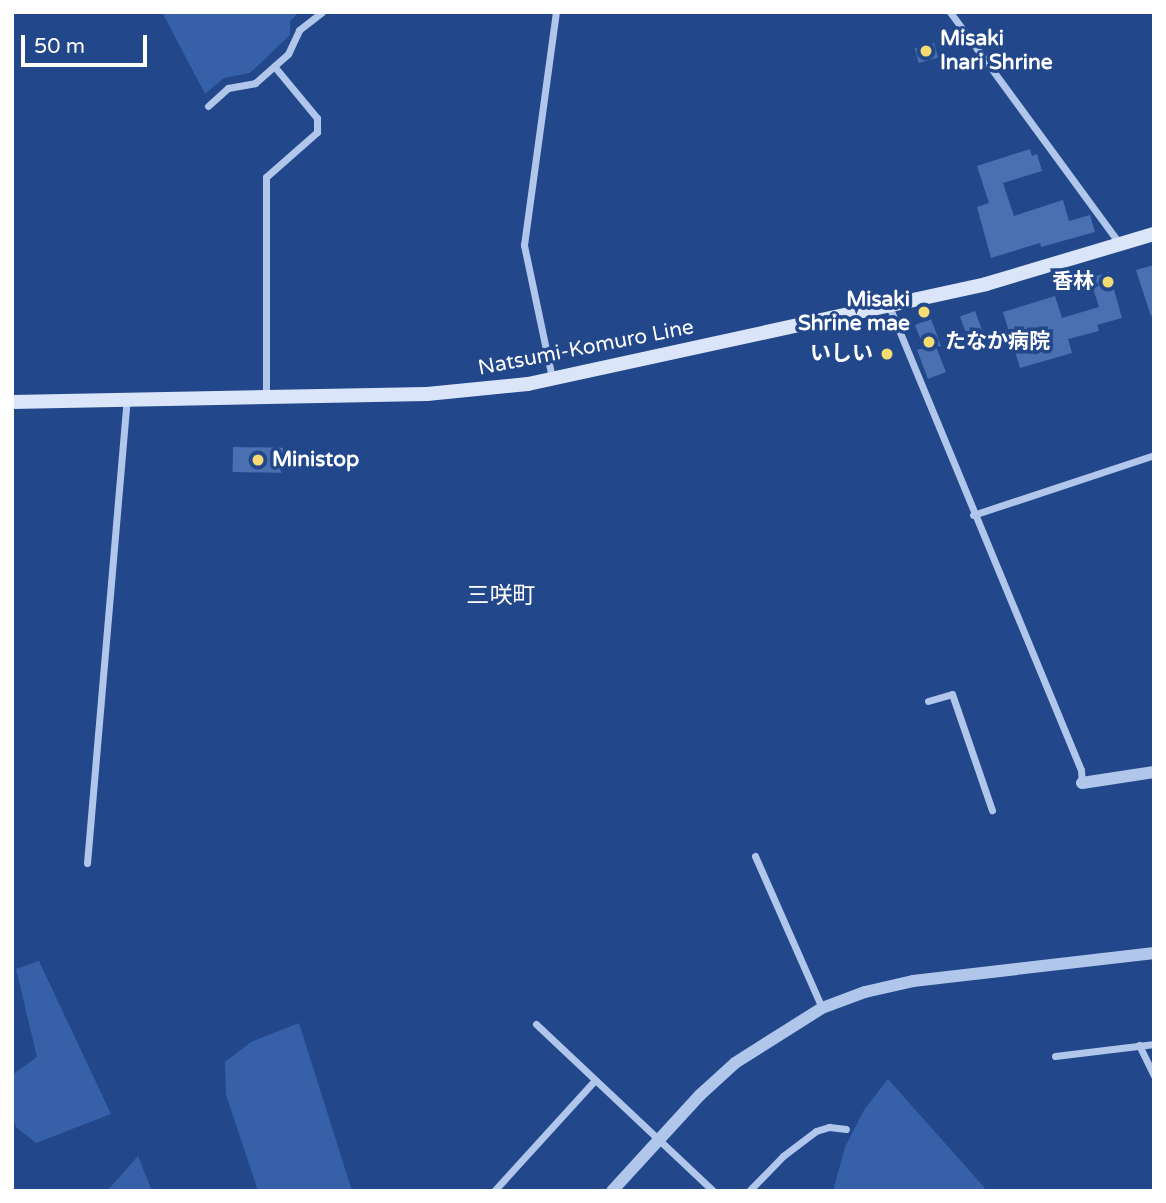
<!DOCTYPE html>
<html>
<head>
<meta charset="utf-8">
<style>
	body { margin:0 }
	#map { position:relative; width:1166px; height:1203px; overflow:hidden; background:#22478b; font-family:"Varela Round","Noto Sans JP",sans-serif }
	div>[style] { position:absolute }
	.green>* { inset:0; background:#3660a8 }
	.building>* { inset:0; background:#4b70b2; transform-origin:0 0 }
	.minor>* { height:7px; margin:-3.5px; padding:0 3.5px; transform-origin:3.5px; border-radius:3.5px; background:#b0c6eb }
	.tertiary>* { height:12px; margin:-6px; padding:0 6px; transform-origin:6px; border-radius:6px; background:#b0c6eb }
	.secondary>* { height:14px; margin:-7px; padding:0 7px; transform-origin:7px; border-radius:7px; background:#dbe5f9 }
	.dots>* { width:19px; height:19px; translate:-50% -50%; box-sizing:border-box; border:4px solid #22478b; border-radius:50% }
	span { translate:-50% -50%; white-space:nowrap; text-align:center; line-height:1.15; -webkit-text-stroke:7px #22478b; paint-order:stroke }
	.poi-label { font-size:21px; color:#fff; font-weight:700 }
	.left { translate:0 -50%; text-align:left }
	.right { translate:-100% -50%; text-align:right }
	.street-label { font-size:21px; color:#fff }
	.neighbourhood-label { font-size:23px; color:#fff }
	.frame { position:absolute; inset:0; border:14px solid #fff; pointer-events:none }
	.scale { position:absolute; left:21px; top:35px; width:126px; height:32px; box-sizing:border-box; border:4px solid #fff; border-top:0; padding-left:9px; font-size:21px; line-height:24px; white-space:nowrap; color:#fff; -webkit-text-stroke:5px #22478b; paint-order:stroke }
</style>
</head>
<body>
<div id="map">
	<div class="green">
		<i style="clip-path:polygon(162px 12px,299px 12px,290px 21px,290px 35px,250px 73px,224px 78px,205px 94px)"></i>
		<i style="clip-path:polygon(39px 961px,111px 1114px,36px 1143px,16px 1127px,12px 1114px,12px 1075px,37px 1057px,16px 969px)"></i>
		<i style="clip-path:polygon(299px 1023px,352px 1191px,258px 1191px,226px 1095px,225px 1062px,251px 1042px)"></i>
		<i style="clip-path:polygon(888px 1079px,984px 1187px,985px 1191px,833px 1191px,845px 1147px,864px 1110px)"></i>
		<i style="clip-path:polygon(138px 1156px,152px 1191px,107px 1191px)"></i>
	</div>
	<div class="building">
		<i style="left:934px;top:43px;width:15px;height:20px;rotate:74deg"></i>
		<i style="clip-path:polygon(1030px 149px,1032px 156px,1037px 154px,1042px 171px,1003px 183px,1014px 216px,1063px 200px,1069px 221px,1090px 215px,1095px 232px,1041px 247px,1040px 243px,991px 258px,977px 207px,989px 203px,977px 166px)"></i>
		<i style="clip-path:polygon(1154px 265px,1154px 315px,1151px 316px,1136px 270px)"></i>
		<i style="clip-path:polygon(1109px 272px,1122px 318px,1097px 325px,1099px 331px,1068px 339px,1072px 353px,1020px 368px,1003px 312px,1055px 296px,1062px 318px,1099px 307px,1090px 278px)"></i>
		<i style="left:975px;top:311px;width:23px;height:16px;rotate:70deg"></i>
		<i style="clip-path:polygon(931px 319px,941px 346px,936px 347px,946px 372px,928px 379px,917px 350px,924px 348px,915px 325px)"></i>
		<i style="left:233px;top:447px;width:50px;height:25px;rotate:1deg"></i>
	</div>
	<div class="minor">
		<i style="left:950px;top:12px;width:288px;rotate:53.8deg"></i>
		<i style="left:208px;top:106px;width:27px;rotate:-42deg"></i>
		<i style="left:228px;top:88px;width:27px;rotate:-10deg"></i>
		<i style="left:255px;top:83px;width:44px;rotate:-41.3deg"></i>
		<i style="left:288px;top:54px;width:26px;rotate:-65deg"></i>
		<i style="left:299px;top:30px;width:29px;rotate:-38deg"></i>
		<i style="left:889px;top:306px;width:502px;rotate:67.52deg"></i>
		<i style="left:1081px;top:770px;width:13px;rotate:86deg"></i>
		<i style="left:552px;top:378px;width:136px;rotate:-101.9deg"></i>
		<i style="left:524px;top:245px;width:235px;rotate:-82.2deg"></i>
		<i style="left:266px;top:397px;width:220px;rotate:-90deg"></i>
		<i style="left:266px;top:177px;width:68px;rotate:-41.4deg"></i>
		<i style="left:317px;top:132px;width:14px;rotate:-90deg"></i>
		<i style="left:317px;top:118px;width:67px;rotate:-129.6deg"></i>
		<i style="left:973px;top:515px;width:191px;rotate:-18.3deg"></i>
		<i style="left:928px;top:701px;width:25px;rotate:-16deg"></i>
		<i style="left:952px;top:694px;width:123px;rotate:71deg"></i>
		<i style="left:755px;top:856px;width:166px;rotate:66.2deg"></i>
		<i style="left:87px;top:863px;width:465px;rotate:-85.1deg"></i>
		<i style="left:536px;top:1024px;width:243px;rotate:43.3deg"></i>
		<i style="left:1139px;top:1045px;width:34px;rotate:64deg"></i>
		<i style="left:1055px;top:1056px;width:100px;rotate:-6.9deg"></i>
		<i style="left:494px;top:1191px;width:150px;rotate:-47.7deg"></i>
		<i style="left:749px;top:1191px;width:49px;rotate:-45.8deg"></i>
		<i style="left:783px;top:1156px;width:41px;rotate:-37.1deg"></i>
		<i style="left:816px;top:1131px;width:14px;rotate:-17deg"></i>
		<i style="left:829px;top:1127px;width:17px;rotate:7deg"></i>
	</div>
	<div class="tertiary">
		<i style="left:1082px;top:783px;width:73px;rotate:-8.7deg"></i>
		<i style="left:612px;top:1191px;width:130px;rotate:-47.5deg"></i>
		<i style="left:700px;top:1095px;width:47px;rotate:-42.4deg"></i>
		<i style="left:735px;top:1063px;width:103px;rotate:-32.3deg"></i>
		<i style="left:822px;top:1008px;width:46px;rotate:-20.4deg"></i>
		<i style="left:865px;top:992px;width:49px;rotate:-12.9deg"></i>
		<i style="left:913px;top:981px;width:243px;rotate:-6.6deg"></i>
	</div>
	<div class="secondary">
		<i style="left:12px;top:402px;width:415px;rotate:-1.1deg"></i>
		<i style="left:427px;top:394px;width:101px;rotate:-5.7deg"></i>
		<i style="left:528px;top:384px;width:469px;rotate:-12.3deg"></i>
		<i style="left:986px;top:284px;width:175px;rotate:-16.6deg"></i>
	</div>
	<div class="dots">
		<i style="left:926px;top:51px;background:#f6db72"></i>
		<i style="left:1108px;top:282px;background:#f6db72"></i>
		<i style="left:924px;top:312px;background:#f6db72"></i>
		<i style="left:929px;top:342px;background:#f6db72"></i>
		<i style="left:887px;top:354px;background:#f6db72"></i>
		<i style="left:258px;top:460px;background:#f6db72"></i>
	</div>
	<div class="poi-label">
		<span class="left" style="left:940px;top:51px">Misaki<br>Inari Shrine</span>
		<span class="right" style="left:1094px;top:282px">香林</span>
		<span class="right" style="left:910px;top:312px">Misaki<br>Shrine mae</span>
		<span class="left" style="left:945px;top:342px">たなか病院</span>
		<span class="right" style="left:873px;top:354px">いしい</span>
		<span class="left" style="left:272px;top:460px">Ministop</span>
	</div>
	<div class="street-label">
		<span style="left:586px;top:348px;rotate:-11deg">Natsumi-Komuro Line</span>
	</div>
	<div class="neighbourhood-label">
		<span style="left:501px;top:596px">三咲町</span>
	</div>
	<div class="frame"></div>
	<div class="scale">50 m</div>
</div>
</body>
</html>
